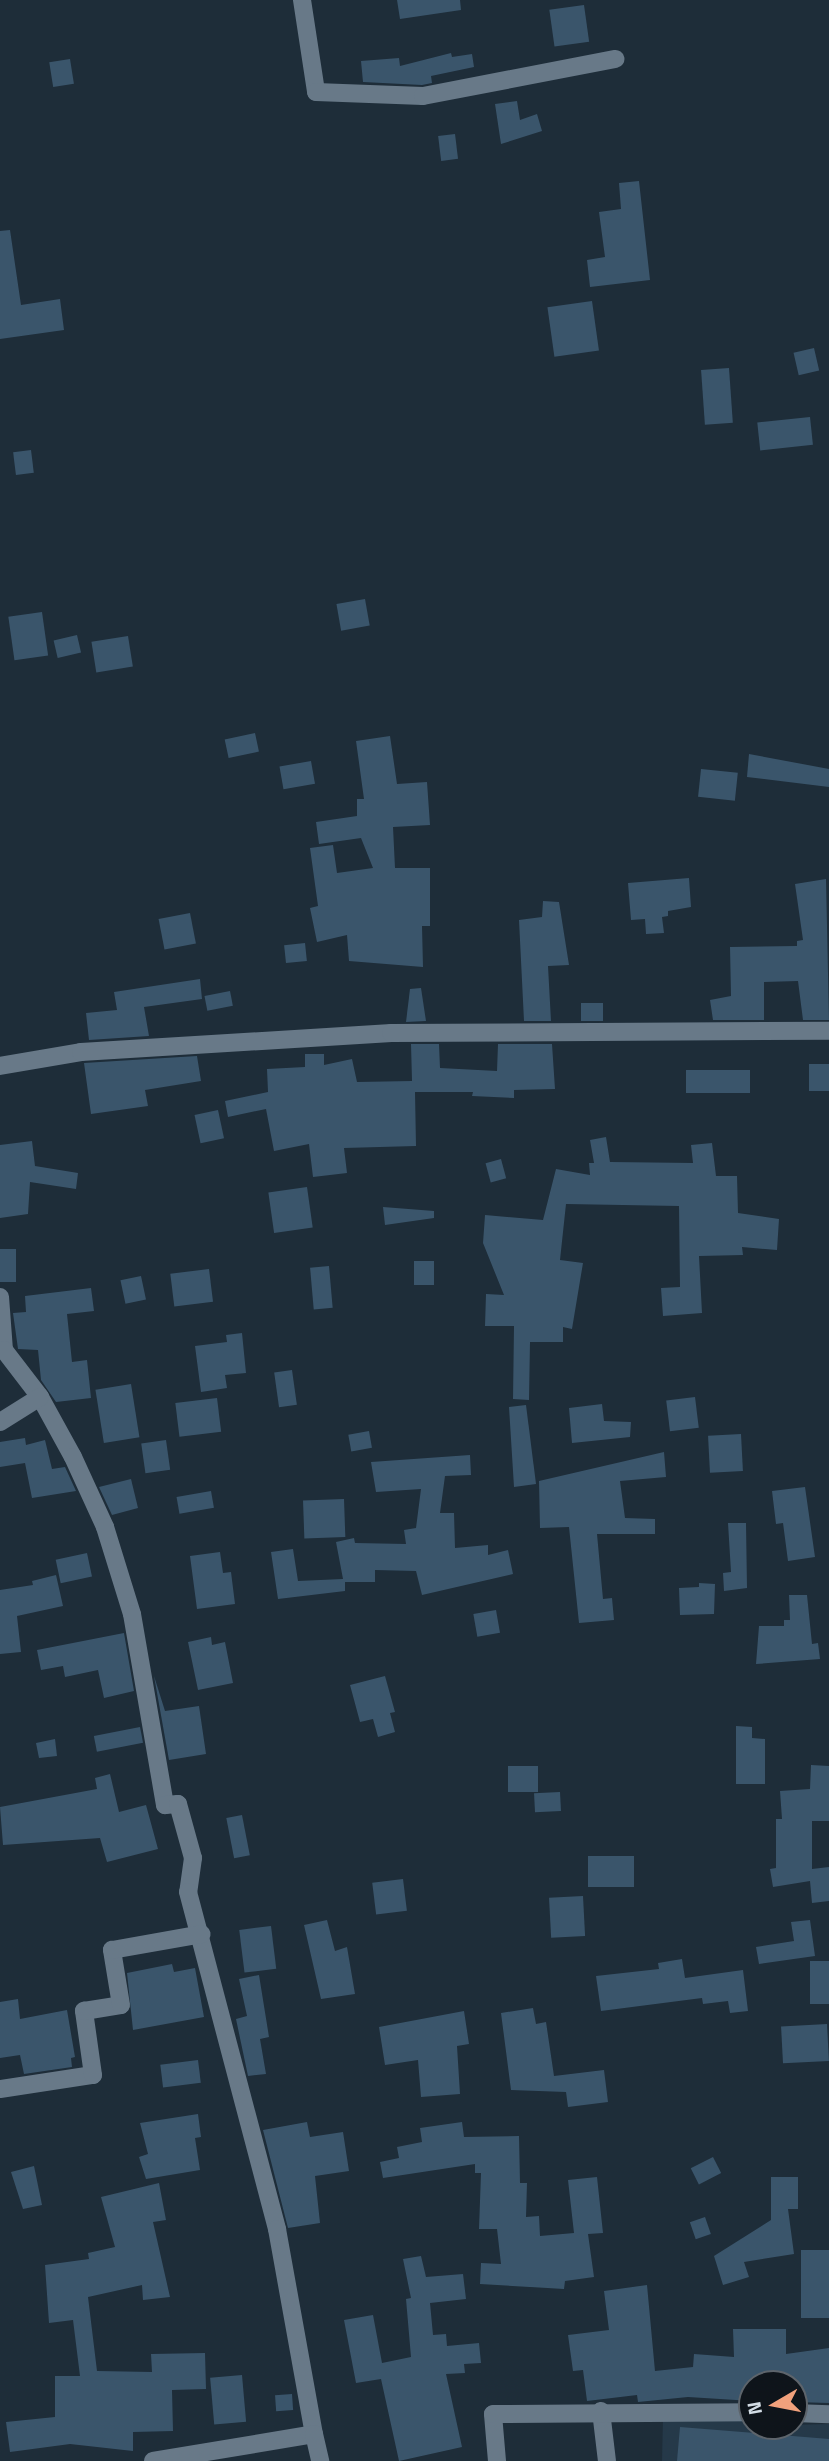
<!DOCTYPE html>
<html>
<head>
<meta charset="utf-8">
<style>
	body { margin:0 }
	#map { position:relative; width:829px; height:2461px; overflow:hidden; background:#1e2d39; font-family:"Titillium Web",sans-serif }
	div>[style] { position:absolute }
	.built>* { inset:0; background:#253949 }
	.building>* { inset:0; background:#3a556b; transform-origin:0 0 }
	.street>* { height:18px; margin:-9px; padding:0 9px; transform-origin:9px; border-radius:9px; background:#687988 }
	span { translate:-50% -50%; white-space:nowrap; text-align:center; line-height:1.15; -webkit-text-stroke:7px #0e141a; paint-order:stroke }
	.north { position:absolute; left:738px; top:2370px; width:70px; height:70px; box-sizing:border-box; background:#0e141a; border:2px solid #5d646b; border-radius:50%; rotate:260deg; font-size:19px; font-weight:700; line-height:28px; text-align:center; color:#d3dde5 }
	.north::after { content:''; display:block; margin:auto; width:24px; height:32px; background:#f1a17c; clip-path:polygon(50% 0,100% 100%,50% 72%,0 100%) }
</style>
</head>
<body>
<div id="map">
	<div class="built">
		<i style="clip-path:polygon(663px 2417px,752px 2421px,752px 2426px,829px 2424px,829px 2461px,662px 2461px)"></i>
	</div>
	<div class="building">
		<i style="clip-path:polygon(397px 0,460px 0,461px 10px,400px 19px)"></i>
		<i style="left:584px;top:5px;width:37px;height:35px;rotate:82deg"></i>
		<i style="clip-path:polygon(451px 53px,452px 57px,472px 54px,474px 67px,431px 76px,432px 83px,422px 85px,363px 82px,361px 61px,399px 58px,400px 66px)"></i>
		<i style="left:70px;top:59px;width:25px;height:21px;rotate:81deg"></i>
		<i style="clip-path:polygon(517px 101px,520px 120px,537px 114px,542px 131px,501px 144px,495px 104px)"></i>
		<i style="left:455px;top:134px;width:25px;height:17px;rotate:83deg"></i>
		<i style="clip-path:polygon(639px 181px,650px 280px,590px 287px,587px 260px,605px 257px,599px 212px,621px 209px,619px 183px)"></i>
		<i style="clip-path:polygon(10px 230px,21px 305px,60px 299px,64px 330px,0 339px,0 231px)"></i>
		<i style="left:592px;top:301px;width:50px;height:45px;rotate:82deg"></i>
		<i style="left:814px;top:348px;width:23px;height:21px;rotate:77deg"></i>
		<i style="left:729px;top:368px;width:55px;height:28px;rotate:86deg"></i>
		<i style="left:810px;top:417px;width:28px;height:53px;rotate:84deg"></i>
		<i style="left:31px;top:450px;width:23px;height:18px;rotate:83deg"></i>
		<i style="left:365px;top:599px;width:27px;height:29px;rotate:80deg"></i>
		<i style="left:42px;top:612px;width:44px;height:34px;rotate:82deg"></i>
		<i style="left:77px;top:635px;width:18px;height:24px;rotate:77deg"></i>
		<i style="left:128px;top:636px;width:31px;height:37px;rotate:81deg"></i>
		<i style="left:255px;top:733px;width:19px;height:31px;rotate:78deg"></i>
		<i style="clip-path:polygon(390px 736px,397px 784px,427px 782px,430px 825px,393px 827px,395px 868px,430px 868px,430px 926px,422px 926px,423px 967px,349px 961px,347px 935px,317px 942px,310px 908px,318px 906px,310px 848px,333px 845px,337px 873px,373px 868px,361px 838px,319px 844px,316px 822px,357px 816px,357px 799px,364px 799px,356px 741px)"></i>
		<i style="clip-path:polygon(749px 754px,829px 769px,829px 787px,747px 777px)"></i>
		<i style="left:311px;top:761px;width:23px;height:32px;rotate:80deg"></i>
		<i style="left:701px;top:769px;width:37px;height:28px;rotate:6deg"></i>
		<i style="clip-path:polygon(689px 878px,691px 907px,668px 911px,668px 916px,662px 917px,664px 933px,646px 934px,645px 919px,631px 920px,628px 883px)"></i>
		<i style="clip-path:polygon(826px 879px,829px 1020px,803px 1020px,798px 981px,764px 982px,764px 1020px,713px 1020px,710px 1000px,731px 996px,730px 947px,797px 946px,797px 941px,803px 940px,795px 884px)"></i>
		<i style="clip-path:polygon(543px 901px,559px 902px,569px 965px,548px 966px,551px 1021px,524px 1021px,519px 920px,542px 917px)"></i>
		<i style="left:190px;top:913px;width:31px;height:32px;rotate:79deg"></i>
		<i style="left:305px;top:943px;width:18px;height:21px;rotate:84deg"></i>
		<i style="clip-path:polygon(200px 979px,202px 999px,144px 1007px,149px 1036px,89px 1040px,86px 1013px,117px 1010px,114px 992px)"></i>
		<i style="clip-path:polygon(421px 988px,426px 1021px,406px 1022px,410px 989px)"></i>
		<i style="left:230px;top:991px;width:15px;height:26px;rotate:79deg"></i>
		<i style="left:581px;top:1003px;width:22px;height:18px"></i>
		<i style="clip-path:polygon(411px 1044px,439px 1044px,440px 1068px,497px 1071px,498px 1044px,552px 1044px,555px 1089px,514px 1090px,514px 1098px,472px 1096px,473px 1092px,415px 1092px,416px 1146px,344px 1148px,347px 1173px,313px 1177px,309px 1144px,274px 1151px,266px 1109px,228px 1117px,225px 1101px,268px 1092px,267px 1069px,305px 1067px,305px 1054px,324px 1054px,324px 1065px,352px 1059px,357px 1082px,412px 1081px)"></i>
		<i style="clip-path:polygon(197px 1056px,201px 1081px,145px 1090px,148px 1106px,91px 1114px,84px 1063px)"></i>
		<i style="left:809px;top:1064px;width:20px;height:27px"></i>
		<i style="left:750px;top:1070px;width:23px;height:64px;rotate:90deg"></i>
		<i style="left:218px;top:1110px;width:29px;height:24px;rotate:78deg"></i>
		<i style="clip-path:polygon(606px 1137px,610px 1162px,693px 1163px,691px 1145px,712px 1143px,716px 1176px,737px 1176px,738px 1213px,779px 1219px,777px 1250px,742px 1247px,743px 1255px,699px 1256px,702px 1313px,663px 1316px,661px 1288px,680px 1287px,679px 1206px,566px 1204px,560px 1260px,583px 1263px,572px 1329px,563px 1327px,563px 1342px,530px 1342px,529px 1400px,513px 1399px,514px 1326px,485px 1326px,486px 1294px,504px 1295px,483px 1243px,485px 1215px,543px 1220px,556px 1169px,590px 1175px,589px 1163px,594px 1163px,590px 1140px)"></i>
		<i style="clip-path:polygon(32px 1141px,35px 1166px,78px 1173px,76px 1189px,30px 1182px,28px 1214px,0 1218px,0 1145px)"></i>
		<i style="left:501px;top:1159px;width:20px;height:16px;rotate:75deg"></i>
		<i style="left:307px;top:1187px;width:41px;height:39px;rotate:82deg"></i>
		<i style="clip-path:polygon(383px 1207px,434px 1211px,434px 1218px,385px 1225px)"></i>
		<i style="left:0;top:1249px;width:16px;height:33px"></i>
		<i style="left:414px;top:1261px;width:20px;height:24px"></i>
		<i style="left:329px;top:1266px;width:42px;height:19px;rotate:85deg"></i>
		<i style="left:209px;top:1269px;width:33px;height:39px;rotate:83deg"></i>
		<i style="left:141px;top:1276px;width:24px;height:21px;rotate:78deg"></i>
		<i style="clip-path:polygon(91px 1288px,94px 1311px,67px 1314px,72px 1362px,87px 1360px,91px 1398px,56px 1402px,41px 1380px,38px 1350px,18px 1349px,13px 1313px,26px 1312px,25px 1296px)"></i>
		<i style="clip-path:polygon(242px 1333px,246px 1373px,225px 1375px,227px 1388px,201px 1392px,195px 1346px,227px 1342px,226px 1335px)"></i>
		<i style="left:292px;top:1370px;width:35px;height:18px;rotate:82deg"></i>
		<i style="left:131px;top:1384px;width:54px;height:36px;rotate:81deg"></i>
		<i style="left:695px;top:1397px;width:31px;height:29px;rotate:83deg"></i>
		<i style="left:217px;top:1398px;width:34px;height:42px;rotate:83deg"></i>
		<i style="clip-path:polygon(602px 1404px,604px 1421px,631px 1422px,630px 1437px,572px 1443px,569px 1408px)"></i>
		<i style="clip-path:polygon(526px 1405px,536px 1484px,514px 1487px,509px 1407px)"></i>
		<i style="left:369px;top:1431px;width:17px;height:21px;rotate:80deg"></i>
		<i style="left:741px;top:1434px;width:37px;height:33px;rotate:87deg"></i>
		<i style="clip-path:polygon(25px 1438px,26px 1445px,45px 1440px,52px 1469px,65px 1467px,76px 1491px,32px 1498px,25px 1463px,0 1467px,0 1442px)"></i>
		<i style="left:166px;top:1440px;width:30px;height:25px;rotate:82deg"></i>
		<i style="clip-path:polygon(664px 1452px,666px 1477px,620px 1481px,625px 1518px,655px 1519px,655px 1534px,597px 1534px,603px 1599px,612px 1598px,614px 1620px,579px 1623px,569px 1527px,540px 1528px,539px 1481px)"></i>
		<i style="clip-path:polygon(470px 1455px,471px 1475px,445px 1476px,440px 1513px,454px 1513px,455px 1548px,488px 1545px,488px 1555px,508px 1550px,513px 1574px,422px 1595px,416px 1571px,375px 1570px,375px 1582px,345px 1582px,345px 1591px,278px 1599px,271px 1552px,293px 1549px,298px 1581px,343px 1579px,336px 1542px,354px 1538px,355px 1543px,406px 1544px,404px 1530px,416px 1528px,421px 1489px,376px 1492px,371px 1462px)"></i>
		<i style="clip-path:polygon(131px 1479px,138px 1508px,112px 1515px,99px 1487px)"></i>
		<i style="clip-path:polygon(805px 1487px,815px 1557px,788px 1561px,783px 1523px,776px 1524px,772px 1491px)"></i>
		<i style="left:211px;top:1491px;width:17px;height:35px;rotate:80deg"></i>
		<i style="left:344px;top:1499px;width:38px;height:41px;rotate:88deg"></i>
		<i style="clip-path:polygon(728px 1523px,746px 1523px,747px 1588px,724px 1591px,723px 1573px,731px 1572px)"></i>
		<i style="clip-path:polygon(220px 1552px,223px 1573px,231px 1572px,235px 1604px,197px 1609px,190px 1556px)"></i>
		<i style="left:87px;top:1553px;width:24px;height:32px;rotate:78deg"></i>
		<i style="clip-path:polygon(56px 1575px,63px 1606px,17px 1616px,21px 1652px,0 1654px,0 1590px,33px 1585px,32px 1581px)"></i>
		<i style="clip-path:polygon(699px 1583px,715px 1584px,714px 1614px,680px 1615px,679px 1588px,699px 1587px)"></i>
		<i style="clip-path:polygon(789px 1595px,807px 1595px,812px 1644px,818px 1643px,820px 1659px,756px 1664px,759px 1626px,784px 1626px,784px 1620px,790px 1620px)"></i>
		<i style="left:496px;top:1610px;width:23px;height:23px;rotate:80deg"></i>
		<i style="clip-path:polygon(124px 1633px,134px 1691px,104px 1698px,98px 1670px,65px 1677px,63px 1666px,41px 1670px,37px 1650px)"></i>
		<i style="clip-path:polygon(211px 1637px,212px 1645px,225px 1642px,233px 1683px,198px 1690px,188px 1642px)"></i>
		<i style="clip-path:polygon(154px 1676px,165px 1711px,199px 1706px,206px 1754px,169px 1760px)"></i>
		<i style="clip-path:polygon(385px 1676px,395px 1712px,390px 1713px,395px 1732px,378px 1737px,373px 1719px,360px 1722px,350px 1685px)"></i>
		<i style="clip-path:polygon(736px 1726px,752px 1727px,752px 1738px,765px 1739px,765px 1784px,736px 1784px)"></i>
		<i style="left:140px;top:1727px;width:16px;height:47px;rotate:79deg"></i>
		<i style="clip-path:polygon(55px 1739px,57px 1756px,39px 1758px,36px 1743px)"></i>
		<i style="clip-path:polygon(811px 1765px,829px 1766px,829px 1821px,812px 1821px,812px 1869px,829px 1867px,829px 1901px,812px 1903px,810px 1881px,773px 1887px,770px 1869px,776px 1868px,776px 1819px,782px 1819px,780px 1791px,810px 1789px)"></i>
		<i style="left:508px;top:1766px;width:30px;height:26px"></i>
		<i style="clip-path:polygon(110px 1774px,119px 1812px,146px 1805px,158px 1849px,107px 1862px,100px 1838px,3px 1845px,0 1807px,97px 1789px,95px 1778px)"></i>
		<i style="left:560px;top:1792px;width:19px;height:26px;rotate:87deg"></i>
		<i style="left:242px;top:1815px;width:41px;height:16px;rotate:79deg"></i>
		<i style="left:588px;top:1856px;width:46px;height:31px"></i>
		<i style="left:403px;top:1879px;width:32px;height:31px;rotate:83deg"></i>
		<i style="left:583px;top:1896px;width:40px;height:34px;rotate:87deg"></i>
		<i style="clip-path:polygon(327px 1920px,335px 1951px,347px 1947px,355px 1994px,321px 1999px,304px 1925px)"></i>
		<i style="clip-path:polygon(810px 1920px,815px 1956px,759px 1964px,756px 1947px,794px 1941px,791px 1922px)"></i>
		<i style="left:271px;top:1926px;width:43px;height:32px;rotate:83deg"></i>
		<i style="clip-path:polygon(682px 1959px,685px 1978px,743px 1970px,748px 2011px,730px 2013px,728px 2001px,703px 2004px,702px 1998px,601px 2011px,596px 1976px,659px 1969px,658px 1963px)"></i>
		<i style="left:829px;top:1961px;width:43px;height:19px;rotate:90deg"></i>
		<i style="clip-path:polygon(172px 1964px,174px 1972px,195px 1968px,204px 2017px,133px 2030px,127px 1973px)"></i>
		<i style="clip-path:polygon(259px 1975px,269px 2037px,260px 2039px,266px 2074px,248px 2076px,236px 2019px,247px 2016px,239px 1979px)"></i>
		<i style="clip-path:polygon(18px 1999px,20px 2019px,67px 2010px,75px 2057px,71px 2058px,72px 2067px,24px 2074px,20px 2055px,0 2058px,0 2002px)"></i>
		<i style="clip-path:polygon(533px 2008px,536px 2024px,546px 2022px,554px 2076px,604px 2070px,608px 2102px,568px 2107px,566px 2092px,511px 2090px,501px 2013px)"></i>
		<i style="clip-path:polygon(464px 2011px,469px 2044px,457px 2046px,460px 2094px,421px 2097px,418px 2060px,385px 2065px,379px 2027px)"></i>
		<i style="left:827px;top:2024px;width:37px;height:46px;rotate:87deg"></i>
		<i style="left:198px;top:2060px;width:23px;height:38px;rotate:83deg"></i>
		<i style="clip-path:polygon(198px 2114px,201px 2137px,195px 2138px,200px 2170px,146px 2179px,139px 2157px,148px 2154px,140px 2123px)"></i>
		<i style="clip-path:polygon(307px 2122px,310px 2137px,343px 2132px,349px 2171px,315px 2176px,320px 2223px,288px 2228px,263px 2130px)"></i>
		<i style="clip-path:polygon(462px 2122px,464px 2137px,519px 2136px,520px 2183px,527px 2183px,526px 2217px,539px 2216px,540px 2236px,574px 2233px,568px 2180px,597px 2177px,603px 2233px,588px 2234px,594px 2277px,565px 2281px,564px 2289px,480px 2284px,481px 2263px,501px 2264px,497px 2229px,479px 2229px,481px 2173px,475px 2173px,475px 2164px,383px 2178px,380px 2162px,399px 2158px,397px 2147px,422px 2142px,420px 2128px)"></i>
		<i style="left:713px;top:2157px;width:18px;height:25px;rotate:63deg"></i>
		<i style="clip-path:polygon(34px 2166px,42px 2205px,23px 2209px,11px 2172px)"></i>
		<i style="clip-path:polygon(771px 2177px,798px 2177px,798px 2209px,788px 2209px,794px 2254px,744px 2262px,749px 2277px,723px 2285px,714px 2256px,771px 2220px)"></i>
		<i style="clip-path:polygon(159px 2183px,166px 2220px,153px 2222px,170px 2297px,143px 2300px,142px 2285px,88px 2297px,97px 2371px,152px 2372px,151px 2354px,205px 2353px,206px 2389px,172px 2390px,173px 2431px,133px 2432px,133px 2451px,70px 2444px,10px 2452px,6px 2422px,55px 2417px,55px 2376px,80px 2376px,73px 2320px,49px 2323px,45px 2265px,89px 2259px,88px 2253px,115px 2247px,101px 2197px)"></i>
		<i style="left:705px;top:2217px;width:18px;height:16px;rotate:71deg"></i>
		<i style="left:829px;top:2250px;width:68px;height:28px;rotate:90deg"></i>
		<i style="clip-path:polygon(421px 2256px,426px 2277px,463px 2274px,466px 2299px,430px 2303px,433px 2335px,446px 2334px,447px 2346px,479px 2343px,481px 2363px,464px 2364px,465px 2373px,446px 2374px,462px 2447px,399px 2461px,381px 2379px,356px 2383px,344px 2320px,373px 2315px,382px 2363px,411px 2357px,406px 2299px,411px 2298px,403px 2259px)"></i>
		<i style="clip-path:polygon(647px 2285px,655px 2371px,693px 2367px,694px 2354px,734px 2357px,733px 2329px,786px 2329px,786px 2354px,829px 2348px,829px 2403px,794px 2402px,794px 2384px,752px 2384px,752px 2401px,688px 2397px,638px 2402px,637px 2395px,587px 2401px,583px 2370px,573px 2371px,568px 2335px,609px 2330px,604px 2291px)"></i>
		<i style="left:242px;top:2375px;width:47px;height:32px;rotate:85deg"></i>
		<i style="left:292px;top:2394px;width:16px;height:17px;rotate:86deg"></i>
		<i style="clip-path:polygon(680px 2427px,829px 2439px,829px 2461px,677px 2461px)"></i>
	</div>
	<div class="street">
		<i style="left:302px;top:0;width:93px;rotate:81.3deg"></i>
		<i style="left:316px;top:92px;width:107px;rotate:2.1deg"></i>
		<i style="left:423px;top:96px;width:196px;rotate:-10.9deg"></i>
		<i style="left:0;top:1066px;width:82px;rotate:-9.8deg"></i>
		<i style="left:81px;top:1052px;width:311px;rotate:-3.5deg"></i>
		<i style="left:391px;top:1033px;width:438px;rotate:-0.3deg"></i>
		<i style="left:0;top:1297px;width:53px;rotate:85.7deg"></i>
		<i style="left:4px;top:1350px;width:59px;rotate:52.5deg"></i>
		<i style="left:40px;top:1397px;width:68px;rotate:61.2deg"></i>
		<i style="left:73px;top:1457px;width:77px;rotate:65.4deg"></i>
		<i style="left:105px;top:1527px;width:91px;rotate:72.8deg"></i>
		<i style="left:132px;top:1614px;width:194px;rotate:80.2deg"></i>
		<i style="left:165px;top:1805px;width:13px;rotate:-4deg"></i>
		<i style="left:178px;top:1804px;width:56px;rotate:74.5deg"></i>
		<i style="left:193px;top:1858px;width:34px;rotate:98deg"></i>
		<i style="left:188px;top:1892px;width:349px;rotate:75.2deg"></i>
		<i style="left:277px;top:2229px;width:208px;rotate:79.8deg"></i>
		<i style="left:0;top:1422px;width:47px;rotate:-32deg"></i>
		<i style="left:0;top:2089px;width:94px;rotate:-8.6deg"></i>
		<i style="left:93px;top:2075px;width:65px;rotate:-98deg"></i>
		<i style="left:84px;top:2011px;width:37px;rotate:-9deg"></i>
		<i style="left:121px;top:2005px;width:56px;rotate:-99.3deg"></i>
		<i style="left:112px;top:1950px;width:91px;rotate:-10.1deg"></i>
		<i style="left:601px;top:2411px;width:50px;rotate:83.2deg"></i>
		<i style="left:794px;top:2413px;width:35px;rotate:2deg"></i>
		<i style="left:153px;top:2461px;width:163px;rotate:-9.5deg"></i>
		<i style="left:314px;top:2434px;width:28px;rotate:77deg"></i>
		<i style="left:497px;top:2461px;width:47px;rotate:-94.9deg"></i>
		<i style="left:493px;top:2414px;width:259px;rotate:-0.4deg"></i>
	</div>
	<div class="north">N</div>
</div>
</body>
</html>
